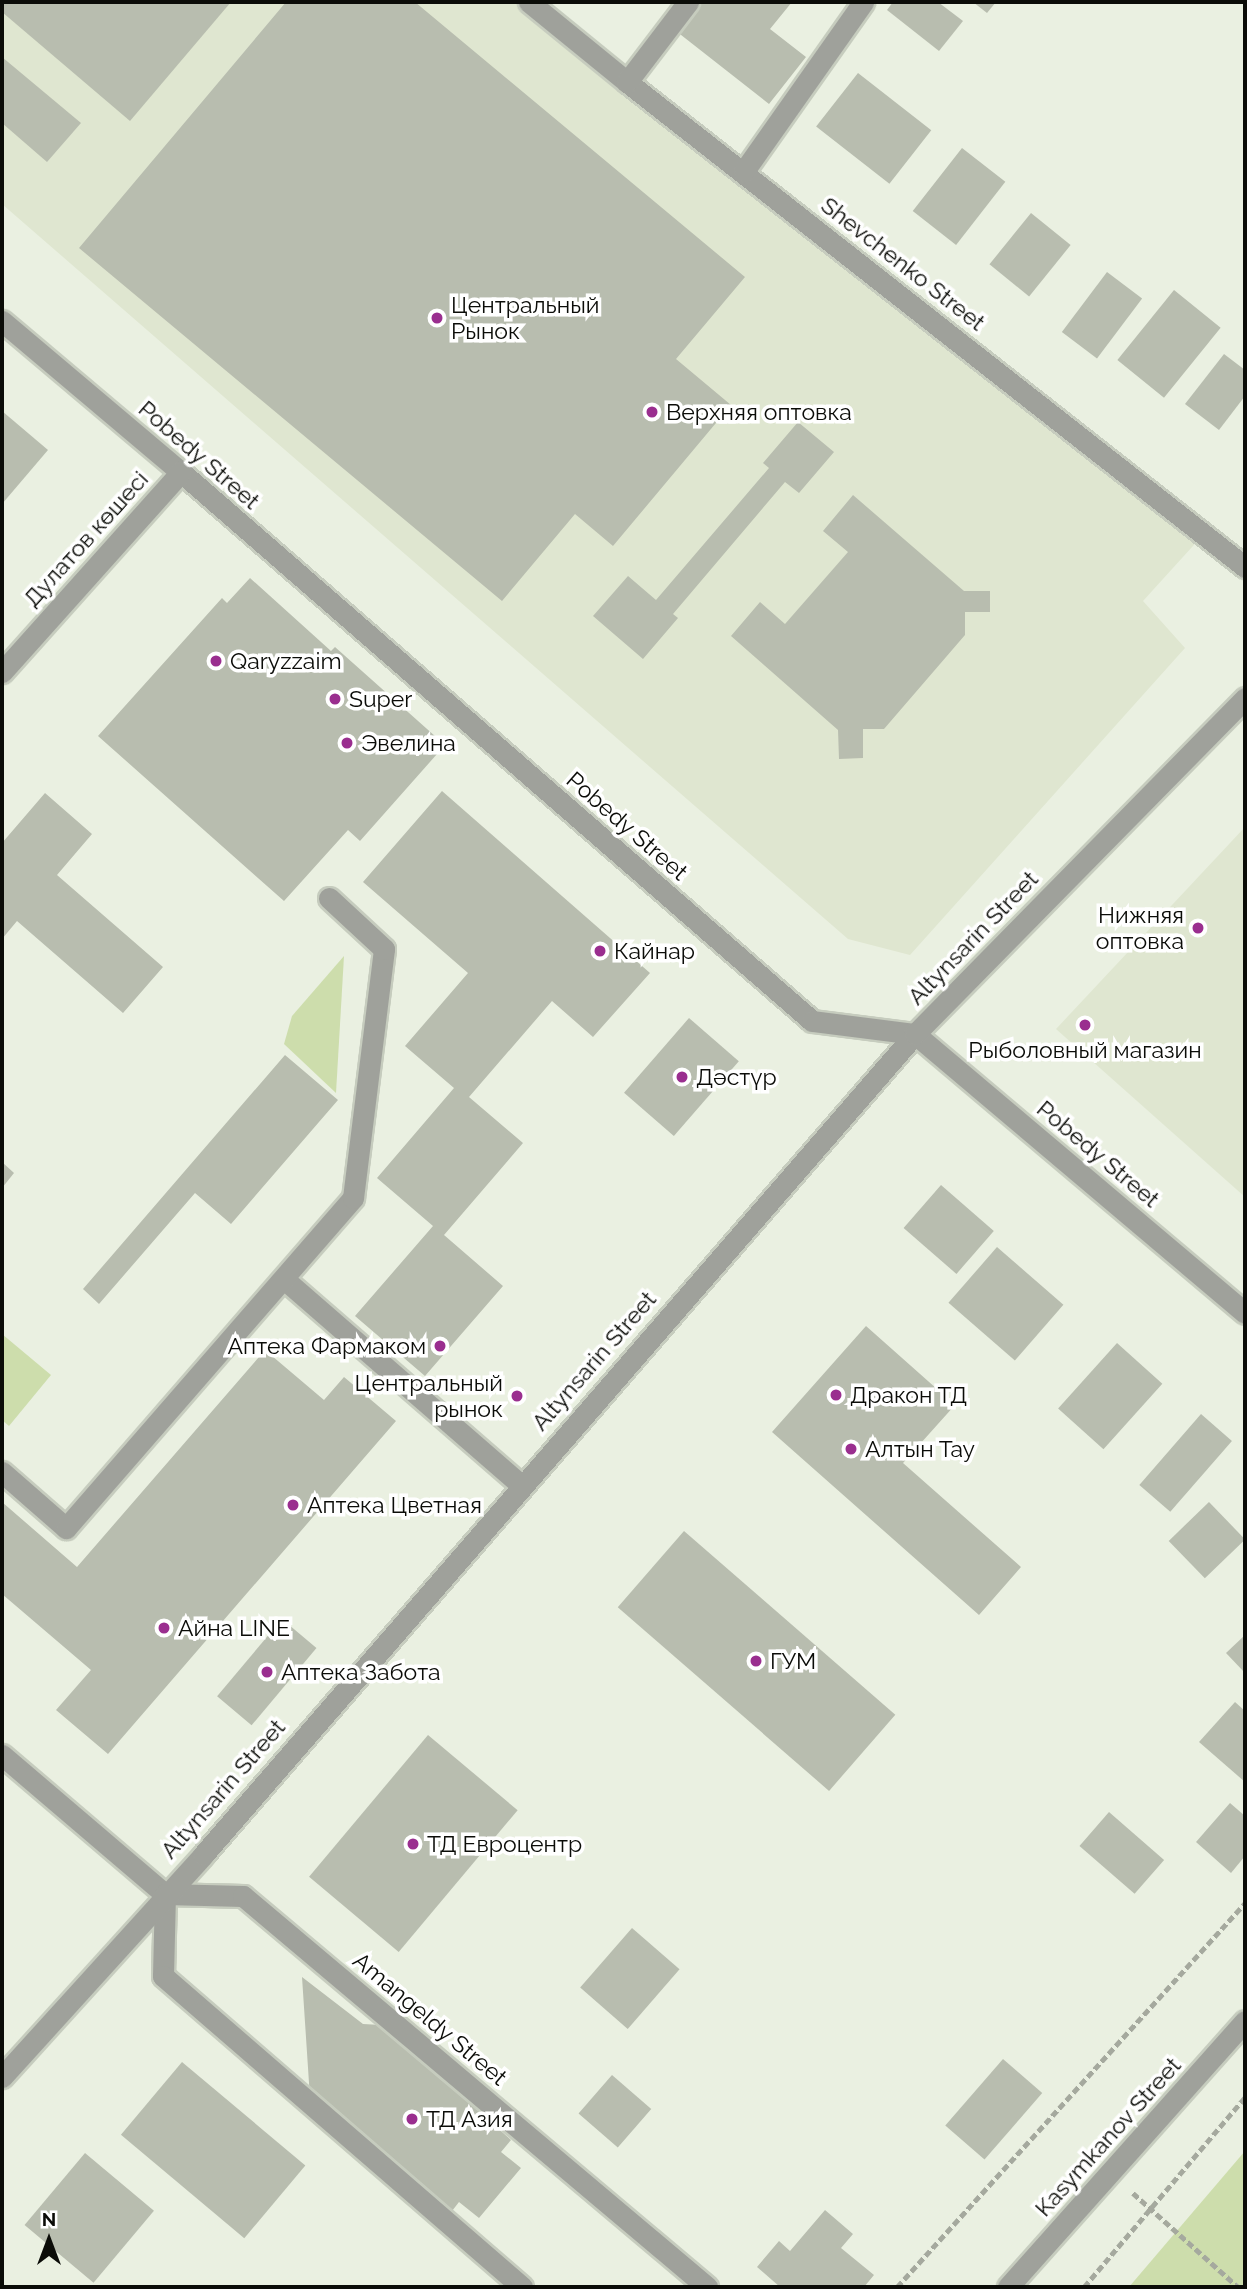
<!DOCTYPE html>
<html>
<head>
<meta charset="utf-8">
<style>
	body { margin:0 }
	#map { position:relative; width:1247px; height:2289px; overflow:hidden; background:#eaf0e1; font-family:Raleway,sans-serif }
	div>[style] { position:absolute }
	.built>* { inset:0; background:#dfe6d0 }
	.green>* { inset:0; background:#cdddac }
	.building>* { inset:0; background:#b8bdaf; transform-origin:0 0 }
	.path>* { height:4.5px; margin-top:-2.25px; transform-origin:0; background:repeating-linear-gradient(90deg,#a5a99e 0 7px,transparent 0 10.5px) }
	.roads { filter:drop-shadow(2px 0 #c6ccbe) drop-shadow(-2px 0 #c6ccbe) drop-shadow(0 2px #c6ccbe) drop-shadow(0 -2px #c6ccbe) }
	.minor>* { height:21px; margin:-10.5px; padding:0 10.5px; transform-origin:10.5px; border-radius:10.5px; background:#9fa19b }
	.dots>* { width:19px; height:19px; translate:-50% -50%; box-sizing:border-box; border:4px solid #fff; border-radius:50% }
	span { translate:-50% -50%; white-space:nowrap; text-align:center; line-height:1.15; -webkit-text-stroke:7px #fff; paint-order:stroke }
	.street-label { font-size:23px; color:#0b0c08 }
	.poi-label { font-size:23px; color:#0b0c08 }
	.left { translate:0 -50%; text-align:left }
	.right { translate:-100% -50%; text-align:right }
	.frame { position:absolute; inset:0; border:4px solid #0b0c08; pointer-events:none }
	.north { position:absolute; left:14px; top:2205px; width:70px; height:70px; -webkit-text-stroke:5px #fff; paint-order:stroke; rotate:0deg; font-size:19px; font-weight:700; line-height:28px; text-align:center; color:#0b0c08 }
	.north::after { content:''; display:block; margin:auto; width:24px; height:32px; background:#0b0c08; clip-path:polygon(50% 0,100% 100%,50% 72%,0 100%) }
</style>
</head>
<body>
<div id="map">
	<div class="built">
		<i style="clip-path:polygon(2px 2px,543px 2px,918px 298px,1212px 525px,1143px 601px,1185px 648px,910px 955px,848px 939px,2px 204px)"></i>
		<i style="clip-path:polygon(1245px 827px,1245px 1197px,1056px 1029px)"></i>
	</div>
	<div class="green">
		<i style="clip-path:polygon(344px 956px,336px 1093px,284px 1044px,292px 1016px)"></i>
		<i style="clip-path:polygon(2px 1334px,51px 1375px,9px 1426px,2px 1420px)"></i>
		<i style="clip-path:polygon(1245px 2151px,1245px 2287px,1129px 2287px,1175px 2233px)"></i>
	</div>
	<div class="building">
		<i style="clip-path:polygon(2px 2px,231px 2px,130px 121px,2px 12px)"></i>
		<i style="clip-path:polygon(286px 2px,415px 2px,745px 277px,676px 359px,731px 405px,613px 546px,575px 514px,502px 601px,79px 248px)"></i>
		<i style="clip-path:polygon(699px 2px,792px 2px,770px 29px,806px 57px,769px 104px,676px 31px)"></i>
		<i style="clip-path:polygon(893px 2px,938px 2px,963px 21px,939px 51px,887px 10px)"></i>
		<i style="clip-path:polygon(973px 2px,996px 2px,987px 13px)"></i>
		<i style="clip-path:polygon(2px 57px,81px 123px,47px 162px,2px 123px)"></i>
		<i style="left:858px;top:73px;width:93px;height:68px;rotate:38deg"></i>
		<i style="left:962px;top:148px;width:55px;height:80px;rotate:38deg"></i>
		<i style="left:1031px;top:213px;width:51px;height:66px;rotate:39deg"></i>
		<i style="left:1107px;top:272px;width:44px;height:75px;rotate:37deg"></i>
		<i style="left:1174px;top:290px;width:60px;height:90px;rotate:39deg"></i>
		<i style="clip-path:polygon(1224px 354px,1245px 370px,1245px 396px,1219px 430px,1185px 404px)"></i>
		<i style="clip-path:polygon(2px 411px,48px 450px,2px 504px)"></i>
		<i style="clip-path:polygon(798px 422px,834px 452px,799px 493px,785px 482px,673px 614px,678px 618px,643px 659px,593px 616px,628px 576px,656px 600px,769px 468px,763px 463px)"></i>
		<i style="clip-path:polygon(853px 495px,964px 591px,990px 591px,990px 612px,965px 612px,965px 635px,884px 729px,863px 729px,863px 758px,839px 759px,838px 730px,731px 636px,760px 602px,785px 624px,848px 552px,823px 531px)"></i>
		<i style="clip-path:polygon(250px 578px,331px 651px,335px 647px,445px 745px,360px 841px,348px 830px,284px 901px,98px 736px,222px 598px,227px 603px)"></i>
		<i style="clip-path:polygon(442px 791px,650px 973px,593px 1037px,552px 1001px,469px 1097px,523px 1143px,444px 1235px,503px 1286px,425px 1376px,355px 1316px,433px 1226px,377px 1178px,454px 1088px,405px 1046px,468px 973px,363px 882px)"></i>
		<i style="clip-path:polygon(45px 793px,92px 834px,57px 875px,163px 967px,123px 1013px,17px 921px,2px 939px,2px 843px)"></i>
		<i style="left:689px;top:1018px;width:66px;height:99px;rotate:41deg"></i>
		<i style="clip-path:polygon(285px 1055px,338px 1100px,231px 1224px,195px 1193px,99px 1304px,83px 1289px)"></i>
		<i style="clip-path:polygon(2px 1162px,14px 1173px,2px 1188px)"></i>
		<i style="left:941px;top:1185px;width:70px;height:57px;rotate:41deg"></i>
		<i style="left:997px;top:1247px;width:88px;height:74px;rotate:41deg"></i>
		<i style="clip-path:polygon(866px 1326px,955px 1405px,903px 1463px,1021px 1567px,979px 1615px,772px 1432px)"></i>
		<i style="left:1117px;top:1343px;width:61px;height:88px;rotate:42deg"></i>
		<i style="clip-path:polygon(265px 1350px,324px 1400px,344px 1377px,396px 1421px,108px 1754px,56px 1710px,91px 1670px,2px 1594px,2px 1502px,77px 1567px)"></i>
		<i style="left:1201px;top:1414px;width:41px;height:94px;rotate:41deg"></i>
		<i style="left:1209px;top:1502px;width:52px;height:56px;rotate:46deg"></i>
		<i style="left:684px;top:1531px;width:280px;height:101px;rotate:41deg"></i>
		<i style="left:282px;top:1619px;width:45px;height:101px;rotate:40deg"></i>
		<i style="clip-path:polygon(1245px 1635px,1245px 1673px,1226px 1653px)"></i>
		<i style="clip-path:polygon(1235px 1702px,1245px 1711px,1245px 1782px,1199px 1742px)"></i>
		<i style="left:428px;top:1735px;width:117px;height:185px;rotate:40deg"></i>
		<i style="clip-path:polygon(1230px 1803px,1245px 1816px,1245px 1856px,1231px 1873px,1196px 1842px)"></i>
		<i style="left:1109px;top:1812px;width:73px;height:45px;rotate:41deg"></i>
		<i style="left:632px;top:1928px;width:63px;height:79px;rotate:41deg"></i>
		<i style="clip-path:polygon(302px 1977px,363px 2024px,381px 2025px,511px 2140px,501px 2152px,521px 2168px,479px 2218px,459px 2202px,452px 2211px,310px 2098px)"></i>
		<i style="left:1003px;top:2059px;width:52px;height:88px;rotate:41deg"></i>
		<i style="left:182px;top:2062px;width:161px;height:95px;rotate:40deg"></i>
		<i style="left:612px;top:2075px;width:52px;height:51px;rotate:41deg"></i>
		<i style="left:85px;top:2153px;width:90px;height:94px;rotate:40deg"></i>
		<i style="clip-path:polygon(825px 2210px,853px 2234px,841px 2248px,874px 2275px,864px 2287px,780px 2287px,757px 2267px,779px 2241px,790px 2251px)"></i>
	</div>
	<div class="path">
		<i style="left:1133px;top:2193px;width:141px;rotate:41.8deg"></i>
		<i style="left:897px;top:2287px;width:518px;rotate:-47.82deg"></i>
		<i style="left:1084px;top:2287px;width:249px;rotate:-49.7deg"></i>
	</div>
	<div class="roads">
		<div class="minor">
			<i style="left:529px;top:2px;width:127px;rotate:39.2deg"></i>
			<i style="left:627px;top:82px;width:786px;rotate:38.12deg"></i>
			<i style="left:627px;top:82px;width:101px;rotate:-52.7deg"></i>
			<i style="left:744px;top:171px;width:207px;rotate:-54.8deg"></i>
			<i style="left:2px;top:321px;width:234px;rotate:40.2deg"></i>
			<i style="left:181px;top:472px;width:836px;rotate:41.02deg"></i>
			<i style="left:812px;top:1021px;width:104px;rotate:7.2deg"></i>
			<i style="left:915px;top:1034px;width:432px;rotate:40.2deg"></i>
			<i style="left:2px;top:672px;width:268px;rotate:-48.2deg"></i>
			<i style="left:284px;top:1279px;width:314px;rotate:41deg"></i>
			<i style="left:2px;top:1472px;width:85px;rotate:41.2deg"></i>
			<i style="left:66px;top:1528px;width:437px;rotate:-49deg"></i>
			<i style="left:353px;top:1198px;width:251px;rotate:-82.9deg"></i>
			<i style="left:384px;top:949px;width:75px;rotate:-137.2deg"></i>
			<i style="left:2px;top:1755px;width:214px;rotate:40.5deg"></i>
			<i style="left:165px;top:1894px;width:78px;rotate:1.5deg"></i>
			<i style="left:243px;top:1896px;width:607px;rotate:40.12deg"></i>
			<i style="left:165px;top:1894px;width:82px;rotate:91.4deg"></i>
			<i style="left:163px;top:1976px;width:475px;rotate:40.9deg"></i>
			<i style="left:2px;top:2077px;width:299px;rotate:-47.8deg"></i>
			<i style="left:203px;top:1855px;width:1087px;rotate:-49.07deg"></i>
			<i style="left:915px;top:1034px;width:471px;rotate:-45.5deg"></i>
			<i style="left:1008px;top:2287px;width:356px;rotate:-48.3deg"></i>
		</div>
	</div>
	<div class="dots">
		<i style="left:437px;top:318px;background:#9a2e8f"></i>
		<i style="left:652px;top:412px;background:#9a2e8f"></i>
		<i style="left:216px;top:661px;background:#9a2e8f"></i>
		<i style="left:335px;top:699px;background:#9a2e8f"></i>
		<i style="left:347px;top:743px;background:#9a2e8f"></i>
		<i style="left:1198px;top:928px;background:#9a2e8f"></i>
		<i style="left:600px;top:951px;background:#9a2e8f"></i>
		<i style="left:1085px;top:1025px;background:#9a2e8f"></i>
		<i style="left:682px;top:1077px;background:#9a2e8f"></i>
		<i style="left:440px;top:1346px;background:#9a2e8f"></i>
		<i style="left:836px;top:1395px;background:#9a2e8f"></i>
		<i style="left:517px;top:1396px;background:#9a2e8f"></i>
		<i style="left:851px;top:1449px;background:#9a2e8f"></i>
		<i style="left:293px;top:1505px;background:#9a2e8f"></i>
		<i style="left:164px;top:1628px;background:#9a2e8f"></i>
		<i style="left:756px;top:1661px;background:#9a2e8f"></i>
		<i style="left:267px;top:1672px;background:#9a2e8f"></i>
		<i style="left:413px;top:1844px;background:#9a2e8f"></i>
		<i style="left:412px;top:2119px;background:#9a2e8f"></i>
	</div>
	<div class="street-label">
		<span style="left:903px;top:264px;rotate:38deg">Shevchenko Street</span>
		<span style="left:199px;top:455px;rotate:41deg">Pobedy Street</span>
		<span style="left:86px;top:539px;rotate:-48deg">Дулатов көшесі</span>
		<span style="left:627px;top:826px;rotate:41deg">Pobedy Street</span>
		<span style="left:973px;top:938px;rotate:-46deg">Altynsarin Street</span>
		<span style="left:1098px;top:1154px;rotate:40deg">Pobedy Street</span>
		<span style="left:594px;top:1361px;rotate:-49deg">Altynsarin Street</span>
		<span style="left:223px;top:1789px;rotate:-49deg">Altynsarin Street</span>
		<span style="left:430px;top:2019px;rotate:40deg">Amangeldy Street</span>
		<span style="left:1108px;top:2137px;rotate:-48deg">Kasymkanov Street</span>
	</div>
	<div class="poi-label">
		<span class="left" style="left:451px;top:318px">Центральный<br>Рынок</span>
		<span class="left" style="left:666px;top:412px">Верхняя оптовка</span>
		<span class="left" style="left:230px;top:661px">Qaryzzaim</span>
		<span class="left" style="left:349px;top:699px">Super</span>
		<span class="left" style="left:361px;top:743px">Эвелина</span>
		<span class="right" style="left:1184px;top:928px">Нижняя<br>оптовка</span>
		<span class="left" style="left:614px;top:951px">Кайнар</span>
		<span style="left:1085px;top:1050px">Рыболовный магазин</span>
		<span class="left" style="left:696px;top:1077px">Дәстүр</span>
		<span class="right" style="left:426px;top:1346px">Аптека Фармаком</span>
		<span class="right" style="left:503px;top:1396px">Центральный<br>рынок</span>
		<span class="left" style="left:850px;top:1395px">Дракон ТД</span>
		<span class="left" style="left:865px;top:1449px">Алтын Тау</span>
		<span class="left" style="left:307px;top:1505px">Аптека Цветная</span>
		<span class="left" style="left:178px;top:1628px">Айна LINE</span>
		<span class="left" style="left:770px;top:1661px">ГУМ</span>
		<span class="left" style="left:281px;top:1672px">Аптека Забота</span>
		<span class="left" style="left:427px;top:1844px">ТД Евроцентр</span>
		<span class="left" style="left:426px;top:2119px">ТД Азия</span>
	</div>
	<div class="frame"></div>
	<div class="north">N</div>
</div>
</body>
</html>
